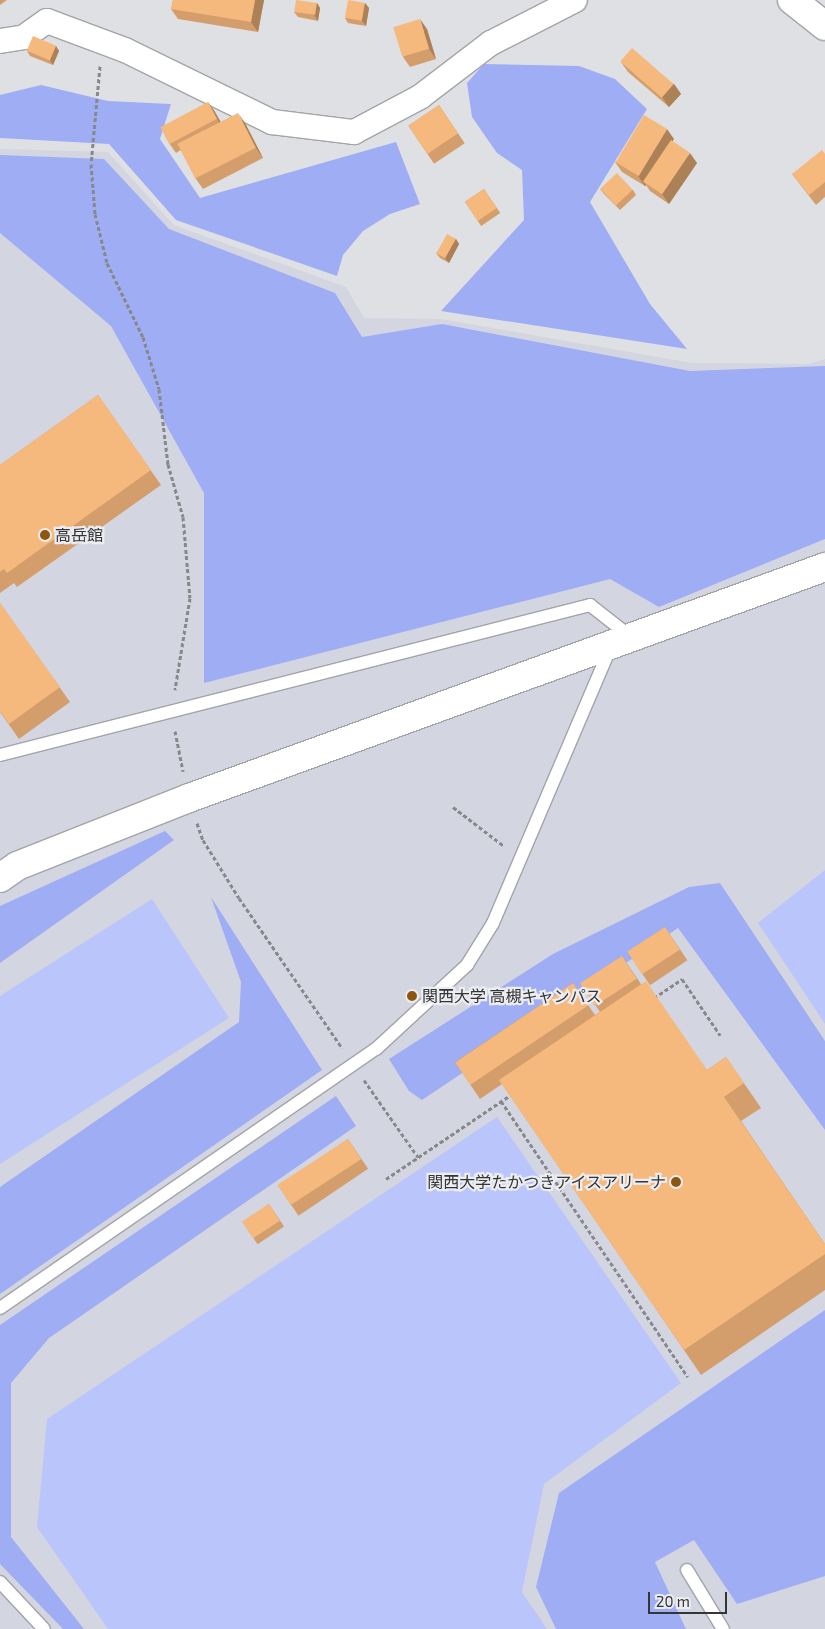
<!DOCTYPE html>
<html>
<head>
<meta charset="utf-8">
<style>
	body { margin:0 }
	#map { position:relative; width:825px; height:1629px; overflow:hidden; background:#dfe0e4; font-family:"Exo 2","Noto Sans JP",sans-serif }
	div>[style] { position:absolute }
	.built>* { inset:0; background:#d3d5e0 }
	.green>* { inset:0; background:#bac5fc }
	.forest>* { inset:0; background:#9fadf4 }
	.path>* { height:3px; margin-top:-1.5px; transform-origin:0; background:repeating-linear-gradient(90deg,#87888b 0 4px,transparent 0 6.5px) }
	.roads { filter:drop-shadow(1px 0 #a3a4a8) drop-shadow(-1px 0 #a3a4a8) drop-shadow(0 1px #a3a4a8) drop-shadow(0 -1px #a3a4a8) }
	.lane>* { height:12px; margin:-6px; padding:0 6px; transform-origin:6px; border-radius:6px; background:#fff }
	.street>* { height:24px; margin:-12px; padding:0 12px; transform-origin:12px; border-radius:12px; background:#fff }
	.secondary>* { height:28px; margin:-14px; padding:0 14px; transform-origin:14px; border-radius:14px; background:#fff }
	.wall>* { inset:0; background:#d39e6c; transform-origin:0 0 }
	.shaded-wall>* { inset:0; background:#ac8158 }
	.building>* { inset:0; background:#f5b87d; transform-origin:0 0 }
	.dots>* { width:14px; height:14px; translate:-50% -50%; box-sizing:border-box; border:2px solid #ecedf1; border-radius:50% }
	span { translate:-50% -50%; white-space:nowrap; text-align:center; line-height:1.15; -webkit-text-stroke:4.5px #ecedf1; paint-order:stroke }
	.poi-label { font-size:16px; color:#353537 }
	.left { translate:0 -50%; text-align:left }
	.right { translate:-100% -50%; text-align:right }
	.scale { position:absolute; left:648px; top:1592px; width:79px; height:22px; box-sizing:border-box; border:2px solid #353537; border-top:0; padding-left:6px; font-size:15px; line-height:18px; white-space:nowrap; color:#353537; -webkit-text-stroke:4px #ecedf1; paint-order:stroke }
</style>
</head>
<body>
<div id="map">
	<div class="built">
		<i style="clip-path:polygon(0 149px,108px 152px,174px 225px,346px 287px,364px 318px,441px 319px,692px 363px,808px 364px,825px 359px,825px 1629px,0 1629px)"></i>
	</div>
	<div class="green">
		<i style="clip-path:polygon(825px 870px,825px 1024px,758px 923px)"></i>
		<i style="clip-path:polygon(152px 899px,229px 1018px,0 1164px,0 996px)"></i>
		<i style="clip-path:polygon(497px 1117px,681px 1383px,544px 1484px,522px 1592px,547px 1629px,108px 1629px,37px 1527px,47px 1419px)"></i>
	</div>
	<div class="forest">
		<i style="clip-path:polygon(484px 64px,579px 66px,615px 79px,647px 109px,590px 202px,650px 304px,687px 349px,441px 311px,524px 220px,522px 170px,497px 153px,472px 117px,467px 83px)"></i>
		<i style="clip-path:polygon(41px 85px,108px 101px,171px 104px,160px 139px,200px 198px,396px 142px,420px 204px,390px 214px,363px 231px,343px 255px,337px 276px,176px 220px,109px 144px,0 138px,0 95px)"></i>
		<i style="clip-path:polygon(0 155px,104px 159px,169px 229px,335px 293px,362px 337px,442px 324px,690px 371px,825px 366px,825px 539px,659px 607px,610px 579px,204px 683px,204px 493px,111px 326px,0 233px)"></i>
		<i style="clip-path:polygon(165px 831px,174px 840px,0 963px,0 906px)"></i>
		<i style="clip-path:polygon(720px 883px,825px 1041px,825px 1130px,678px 928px,422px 1100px,409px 1091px,389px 1059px,553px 954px,689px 887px)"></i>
		<i style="clip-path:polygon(211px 897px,322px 1070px,0 1294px,0 1187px,239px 1022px,241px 982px)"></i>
		<i style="clip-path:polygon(336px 1096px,356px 1126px,49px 1338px,11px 1383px,11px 1537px,84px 1629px,63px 1629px,0 1564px,0 1325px)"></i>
		<i style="clip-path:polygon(825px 1310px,825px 1576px,737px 1604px,694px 1540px,655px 1562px,686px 1629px,556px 1629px,536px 1587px,559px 1493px)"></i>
	</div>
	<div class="path">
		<i style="left:100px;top:66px;width:98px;rotate:95.2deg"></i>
		<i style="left:91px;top:164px;width:50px;rotate:85.4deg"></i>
		<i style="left:95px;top:214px;width:50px;rotate:76.2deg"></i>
		<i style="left:107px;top:263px;width:82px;rotate:64.1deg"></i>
		<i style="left:143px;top:337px;width:54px;rotate:72.9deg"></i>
		<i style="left:159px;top:389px;width:76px;rotate:83.2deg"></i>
		<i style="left:168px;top:464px;width:55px;rotate:74.2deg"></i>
		<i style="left:183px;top:517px;width:81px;rotate:85.1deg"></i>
		<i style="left:190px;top:598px;width:93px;rotate:99.3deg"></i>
		<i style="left:175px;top:731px;width:41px;rotate:78.7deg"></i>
		<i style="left:453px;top:807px;width:64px;rotate:37.4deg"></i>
		<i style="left:197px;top:823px;width:18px;rotate:71deg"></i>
		<i style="left:203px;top:840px;width:68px;rotate:58.2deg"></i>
		<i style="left:239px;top:898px;width:182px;rotate:55.5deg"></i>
		<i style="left:654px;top:998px;width:34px;rotate:-34deg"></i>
		<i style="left:682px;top:979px;width:68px;rotate:55.8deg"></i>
		<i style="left:364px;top:1080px;width:94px;rotate:55deg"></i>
		<i style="left:501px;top:1101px;width:333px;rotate:55.9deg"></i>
		<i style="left:386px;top:1179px;width:152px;rotate:-34deg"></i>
	</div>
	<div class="roads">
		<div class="lane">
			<i style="left:0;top:755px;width:609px;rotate:-14.26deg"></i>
			<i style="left:590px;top:605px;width:52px;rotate:38deg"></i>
			<i style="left:0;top:1308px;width:457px;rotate:-34.6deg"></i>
			<i style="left:376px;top:1049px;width:124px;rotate:-42.7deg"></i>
			<i style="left:467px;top:965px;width:49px;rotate:-58.2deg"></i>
			<i style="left:493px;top:923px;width:301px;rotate:-66.9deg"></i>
			<i style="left:687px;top:1570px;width:69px;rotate:58.6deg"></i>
			<i style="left:0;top:1582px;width:64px;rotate:46.9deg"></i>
		</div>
		<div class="street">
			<i style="left:0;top:41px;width:24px;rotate:-9deg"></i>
			<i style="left:24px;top:37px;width:28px;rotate:-35deg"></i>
			<i style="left:47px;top:21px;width:83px;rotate:20.4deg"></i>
			<i style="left:125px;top:50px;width:164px;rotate:26.1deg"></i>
			<i style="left:272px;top:122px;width:83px;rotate:7deg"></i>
			<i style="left:354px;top:132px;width:75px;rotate:-27.9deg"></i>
			<i style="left:420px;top:97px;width:89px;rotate:-37.3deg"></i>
			<i style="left:491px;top:43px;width:94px;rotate:-27.1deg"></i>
		</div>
		<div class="secondary">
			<i style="left:792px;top:0;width:42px;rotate:38.2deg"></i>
			<i style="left:0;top:878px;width:21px;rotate:-35deg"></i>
			<i style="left:17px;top:866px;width:185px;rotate:-21.6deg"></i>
			<i style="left:189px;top:798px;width:677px;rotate:-19.96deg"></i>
		</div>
	</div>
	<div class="wall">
		<i style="clip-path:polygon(0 0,7px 0,0 5px)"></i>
		<i style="clip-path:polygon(173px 0,264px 0,258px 32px,178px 19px,171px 9px)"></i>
		<i style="clip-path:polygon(317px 3px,320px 8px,318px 21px,298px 17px,294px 12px)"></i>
		<i style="clip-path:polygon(365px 3px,369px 8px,366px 26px,348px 23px,345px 18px)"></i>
		<i style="clip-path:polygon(427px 29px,436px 59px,410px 67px,403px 57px)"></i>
		<i style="clip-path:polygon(56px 46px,59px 51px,53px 65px,30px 56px,27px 51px)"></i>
		<i style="clip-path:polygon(621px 62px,674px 84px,681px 94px,669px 107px,628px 72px)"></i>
		<i style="clip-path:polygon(208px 102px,215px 112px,221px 122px,245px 123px,263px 158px,203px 189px,196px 179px,181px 150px,176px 153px,169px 143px)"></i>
		<i style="left:439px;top:105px;width:46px;height:37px;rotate:56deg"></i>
		<i style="clip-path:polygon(674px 139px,672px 141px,697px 163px,669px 204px,650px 191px,646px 185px,645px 186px,622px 172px,615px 162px)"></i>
		<i style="clip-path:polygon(825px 154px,825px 197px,816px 205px,792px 174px)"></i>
		<i style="left:484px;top:189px;width:29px;height:23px;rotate:56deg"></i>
		<i style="clip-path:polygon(600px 189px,633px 190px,636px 195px,620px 210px,604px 194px)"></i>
		<i style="clip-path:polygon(456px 239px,459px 244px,449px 263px,440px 258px,436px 253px)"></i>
		<i style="clip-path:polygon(98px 395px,161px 485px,17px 587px,14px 583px,0 593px,0 465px)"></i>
		<i style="clip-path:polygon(0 603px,70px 702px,19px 739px,0 712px)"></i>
		<i style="left:665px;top:927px;width:40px;height:45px;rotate:56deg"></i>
		<i style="clip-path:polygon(622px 956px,641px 984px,707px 1070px,726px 1057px,761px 1108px,741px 1121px,825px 1244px,825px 1290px,701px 1375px,502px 1084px,480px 1099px,455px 1062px,573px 983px,595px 1015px,600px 1012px,581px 984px)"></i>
		<i style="left:348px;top:1139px;width:36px;height:84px;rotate:56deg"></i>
		<i style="left:269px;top:1204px;width:27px;height:32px;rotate:56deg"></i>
	</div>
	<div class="shaded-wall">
		<i style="clip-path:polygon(255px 0,264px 0,258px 32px,251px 22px)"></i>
		<i style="clip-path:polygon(317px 3px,320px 8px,318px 21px,314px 15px)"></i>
		<i style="clip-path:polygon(365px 3px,369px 8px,366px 26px,362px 21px)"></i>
		<i style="clip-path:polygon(420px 19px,427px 29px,436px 59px,429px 49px)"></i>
		<i style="clip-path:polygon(56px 46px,59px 51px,53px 65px,50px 60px)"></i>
		<i style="clip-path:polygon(674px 84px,681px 94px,669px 107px,662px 97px)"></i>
		<i style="clip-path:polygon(208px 102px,215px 112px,224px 129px,217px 119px)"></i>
		<i style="clip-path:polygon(238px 113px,245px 123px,263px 158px,256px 148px)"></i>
		<i style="clip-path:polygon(667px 129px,674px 139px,647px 183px,643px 181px,646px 185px,645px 186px,638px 176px)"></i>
		<i style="clip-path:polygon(690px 153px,697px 163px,669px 204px,662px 194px)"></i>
		<i style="clip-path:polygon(456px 239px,459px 244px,449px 263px,445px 258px)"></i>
	</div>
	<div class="building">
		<i style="clip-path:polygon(173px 0,255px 0,251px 22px,171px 9px)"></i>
		<i style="left:296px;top:0;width:21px;height:12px;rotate:8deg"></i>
		<i style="left:348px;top:0;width:17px;height:18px;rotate:10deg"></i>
		<i style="left:420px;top:19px;width:31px;height:28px;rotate:73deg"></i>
		<i style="left:33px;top:36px;width:25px;height:16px;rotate:23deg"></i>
		<i style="left:632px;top:48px;width:55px;height:18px;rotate:41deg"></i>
		<i style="left:208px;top:102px;width:19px;height:54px;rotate:62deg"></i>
		<i style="left:439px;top:105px;width:34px;height:37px;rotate:56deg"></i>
		<i style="left:238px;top:113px;width:39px;height:68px;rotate:63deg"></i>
		<i style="left:644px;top:115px;width:27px;height:55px;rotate:31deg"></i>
		<i style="left:671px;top:140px;width:23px;height:50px;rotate:34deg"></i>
		<i style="clip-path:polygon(822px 150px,825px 154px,825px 182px,809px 195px,792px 174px)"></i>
		<i style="left:617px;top:173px;width:23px;height:23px;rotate:47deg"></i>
		<i style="left:484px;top:189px;width:23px;height:23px;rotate:56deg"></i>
		<i style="left:447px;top:234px;width:10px;height:22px;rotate:29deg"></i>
		<i style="clip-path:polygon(98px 395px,151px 470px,7px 573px,4px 569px,0 572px,0 465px)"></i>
		<i style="clip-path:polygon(0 603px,60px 687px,9px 724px,0 711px)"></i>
		<i style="left:665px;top:927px;width:27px;height:45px;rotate:57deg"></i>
		<i style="left:622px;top:956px;width:27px;height:50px;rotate:57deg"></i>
		<i style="clip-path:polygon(646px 981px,707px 1070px,726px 1057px,744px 1083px,724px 1097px,825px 1244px,825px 1254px,684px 1350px,499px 1080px)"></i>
		<i style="left:573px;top:983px;width:27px;height:142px;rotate:56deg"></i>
		<i style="left:348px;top:1139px;width:24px;height:84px;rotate:57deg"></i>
		<i style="left:269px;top:1204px;width:20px;height:32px;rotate:57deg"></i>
	</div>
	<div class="dots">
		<i style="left:45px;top:535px;background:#8e550e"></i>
		<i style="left:412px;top:996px;background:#8e550e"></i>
		<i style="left:676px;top:1182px;background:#8e550e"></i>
	</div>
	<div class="poi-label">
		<span class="left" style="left:55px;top:535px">高岳館</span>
		<span class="left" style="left:422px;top:996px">関西大学 高槻キャンパス</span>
		<span class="right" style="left:666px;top:1182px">関西大学たかつきアイスアリーナ</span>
	</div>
	<div class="scale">20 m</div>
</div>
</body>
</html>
